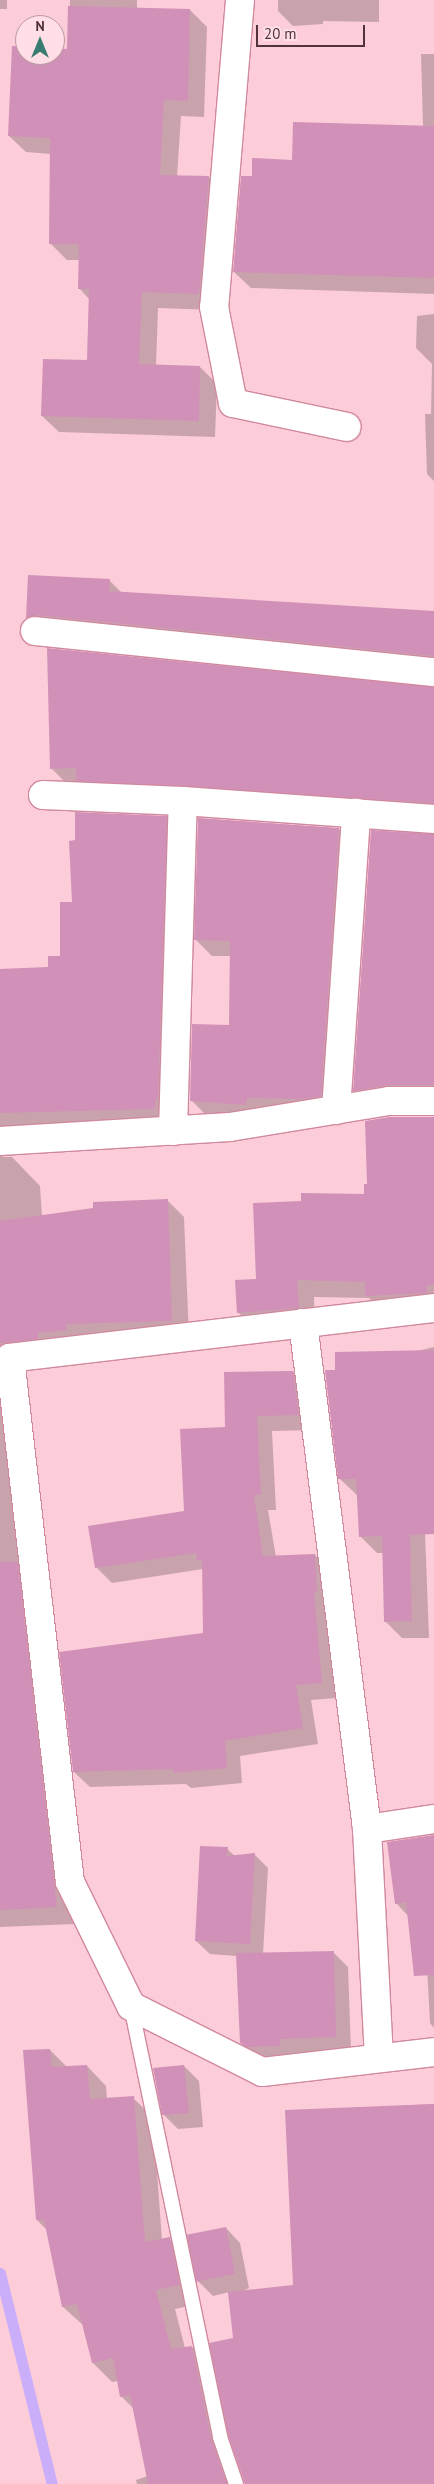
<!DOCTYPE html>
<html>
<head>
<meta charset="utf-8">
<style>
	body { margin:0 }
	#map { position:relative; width:434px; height:2484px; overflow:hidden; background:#fcccd8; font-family:"PT Sans",sans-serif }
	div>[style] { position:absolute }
	.shadow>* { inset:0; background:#0003; transform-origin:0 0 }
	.stream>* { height:11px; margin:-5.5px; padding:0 5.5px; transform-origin:5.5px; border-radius:5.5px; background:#caaefa }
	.building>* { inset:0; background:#d090b8; transform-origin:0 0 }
	.roads { filter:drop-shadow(1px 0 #d1889d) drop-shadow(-1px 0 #d1889d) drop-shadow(0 1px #d1889d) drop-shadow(0 -1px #d1889d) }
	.service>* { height:14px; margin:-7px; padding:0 7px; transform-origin:7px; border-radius:7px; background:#fff }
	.minor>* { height:28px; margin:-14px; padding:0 14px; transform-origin:14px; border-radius:14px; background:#fff }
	span { translate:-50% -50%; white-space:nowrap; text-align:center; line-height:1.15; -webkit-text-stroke:4.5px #ffdee6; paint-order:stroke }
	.north { position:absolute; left:15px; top:15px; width:50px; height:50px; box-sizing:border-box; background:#ffdee6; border:1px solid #b999a2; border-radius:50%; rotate:0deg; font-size:14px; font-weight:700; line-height:20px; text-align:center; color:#51323b }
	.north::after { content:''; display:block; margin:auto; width:18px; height:22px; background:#387c71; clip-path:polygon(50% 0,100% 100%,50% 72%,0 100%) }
	.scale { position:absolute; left:256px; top:25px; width:109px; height:22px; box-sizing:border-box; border:2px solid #51323b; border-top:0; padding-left:6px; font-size:15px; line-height:18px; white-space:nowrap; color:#51323b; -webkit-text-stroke:4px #ffdee6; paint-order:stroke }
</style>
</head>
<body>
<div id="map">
	<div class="shadow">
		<i style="left:0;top:0;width:7px;height:9px"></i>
		<i style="clip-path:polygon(70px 0,137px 0,137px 9px,190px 10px,207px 27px,204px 117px,181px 116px,177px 177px,209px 177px,226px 194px,216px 310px,158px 308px,156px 366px,200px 367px,217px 384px,215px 437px,59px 432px,42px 416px,88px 362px,90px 300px,79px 288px,80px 260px,67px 260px,50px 243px,51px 154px,26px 152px,9px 136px,25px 48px,25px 55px,55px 55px,55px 49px,68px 50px)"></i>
		<i style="clip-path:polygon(278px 0,379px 0,379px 22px,323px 21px,323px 24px,293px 26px,278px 11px)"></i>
		<i style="clip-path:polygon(421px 54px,434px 54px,434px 294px,251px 288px,234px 272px,253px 178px,293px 161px,423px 127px)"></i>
		<i style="clip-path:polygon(434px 314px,434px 481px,427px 474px,425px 414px,431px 414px,432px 364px,416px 348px,417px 316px)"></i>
		<i style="clip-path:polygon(109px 580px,122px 593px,434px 612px,434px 671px,44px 635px,27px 618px)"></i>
		<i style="clip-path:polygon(434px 688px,434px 819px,68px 785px,52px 769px)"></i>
		<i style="clip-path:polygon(166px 817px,184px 834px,172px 1125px,8px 1145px,3px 1157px,12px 1157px,40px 1186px,42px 1216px,167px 1200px,184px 1217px,189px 1337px,4px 1361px,3px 1425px,18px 1440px,74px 1924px,0 1927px,0 970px,49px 969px,61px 958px,73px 904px)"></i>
		<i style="clip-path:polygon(339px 829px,355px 845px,337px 1112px,207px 1116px,191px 1100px,230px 1026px,231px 956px,212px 956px,196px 940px)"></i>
		<i style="clip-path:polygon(434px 834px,434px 1102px,371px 1107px,354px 1091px)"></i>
		<i style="clip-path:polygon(434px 1118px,434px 1311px,383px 1312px,369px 1298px,314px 1297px,315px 1325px,255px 1329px,238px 1312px,302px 1202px,365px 1195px,369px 1185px)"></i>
		<i style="clip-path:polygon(434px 1347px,434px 1532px,425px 1532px,429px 1638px,402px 1638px,385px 1621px,383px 1553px,377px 1553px,360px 1536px,358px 1496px,340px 1479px,336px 1371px)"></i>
		<i style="clip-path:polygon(293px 1372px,308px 1388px,314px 1430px,272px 1431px,276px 1510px,268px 1510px,276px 1557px,315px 1555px,330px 1571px,329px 1607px,336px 1698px,311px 1700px,318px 1744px,240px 1756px,242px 1783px,191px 1788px,186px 1784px,90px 1787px,74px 1772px,204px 1634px,203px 1569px,112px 1583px,96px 1567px,185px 1512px,226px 1428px)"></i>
		<i style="clip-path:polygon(434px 1836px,434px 2028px,430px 2023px,427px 1966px,409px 1917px,396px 1903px)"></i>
		<i style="clip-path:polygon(227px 1849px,235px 1856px,254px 1854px,268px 1868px,263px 1954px,333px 1952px,348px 1967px,351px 2051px,294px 2054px,294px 2060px,256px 2058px,241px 2043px,237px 1956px,210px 1954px,196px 1941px)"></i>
		<i style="clip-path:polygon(50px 2050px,67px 2067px,87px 2066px,106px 2086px,107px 2099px,133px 2098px,153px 2117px,162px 2240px,169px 2239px,189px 2258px,198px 2304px,175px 2309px,185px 2348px,192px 2347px,211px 2367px,239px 2484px,137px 2484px,136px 2480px,148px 2476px,134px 2409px,121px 2396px,118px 2381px,112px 2382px,93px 2363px,84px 2326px,63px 2307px,47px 2230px,37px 2220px)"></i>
		<i style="clip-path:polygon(184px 2066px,199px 2081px,203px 2127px,178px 2129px,164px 2115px)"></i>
		<i style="clip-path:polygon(434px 2104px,434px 2484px,245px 2484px,230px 2292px,213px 2296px,198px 2281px,226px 2228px,240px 2243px,249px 2288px,242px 2292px,295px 2286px,286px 2112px)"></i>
	</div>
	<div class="stream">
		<i style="left:0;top:2273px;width:217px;rotate:76.2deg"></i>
	</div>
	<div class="building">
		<i style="clip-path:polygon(68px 6px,190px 9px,188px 101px,164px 100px,160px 175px,209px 176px,199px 294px,142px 292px,139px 364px,200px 366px,199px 421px,41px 416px,43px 359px,87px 360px,89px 289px,78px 289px,79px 244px,49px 244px,50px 138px,8px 136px,12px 46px,25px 47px,25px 55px,55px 55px,55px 48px,67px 49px)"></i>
		<i style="clip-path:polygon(293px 122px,434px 126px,434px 278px,233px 272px,241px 176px,252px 176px,252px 158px,292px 160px)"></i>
		<i style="clip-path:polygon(28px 575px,110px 579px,109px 591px,434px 611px,434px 656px,37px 615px,26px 619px)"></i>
		<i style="clip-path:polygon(47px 648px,434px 687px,434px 803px,76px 781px,76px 768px,50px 769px)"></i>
		<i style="clip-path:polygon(75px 812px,167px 816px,158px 1099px,156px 1098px,155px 1109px,0 1113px,0 969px,48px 967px,48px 956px,60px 956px,60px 902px,72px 902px,69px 841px,75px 840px)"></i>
		<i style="clip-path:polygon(198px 818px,339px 828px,321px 1096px,304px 1099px,247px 1098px,246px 1105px,190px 1101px,192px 1024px,229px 1025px,230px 941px,194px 940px)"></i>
		<i style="clip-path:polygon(371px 830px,434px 834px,434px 1085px,389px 1085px,353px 1091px)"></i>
		<i style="clip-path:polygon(390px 1117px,434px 1117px,434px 1285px,427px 1285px,427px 1293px,365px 1296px,365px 1282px,297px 1280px,299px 1308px,237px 1313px,235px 1280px,256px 1279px,253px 1203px,301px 1201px,301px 1193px,364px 1194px,364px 1184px,367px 1184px,365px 1121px)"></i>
		<i style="clip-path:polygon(168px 1199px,172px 1321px,66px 1324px,67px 1330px,38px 1333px,38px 1339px,0 1343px,0 1221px,93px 1208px,93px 1202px)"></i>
		<i style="clip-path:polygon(434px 1350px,434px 1534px,410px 1535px,412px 1621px,384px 1622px,382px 1536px,359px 1537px,356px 1479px,338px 1479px,325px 1370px,335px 1370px,335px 1352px)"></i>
		<i style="clip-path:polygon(293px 1371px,299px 1415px,257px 1416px,261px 1495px,254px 1495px,263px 1556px,315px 1554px,317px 1592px,314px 1592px,322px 1683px,296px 1685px,303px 1728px,225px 1741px,227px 1768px,174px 1773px,173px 1769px,73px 1772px,59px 1652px,203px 1633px,202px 1560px,197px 1560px,196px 1553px,95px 1568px,88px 1526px,184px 1511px,180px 1429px,225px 1427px,224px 1372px)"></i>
		<i style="clip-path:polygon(0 1562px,18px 1562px,57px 1907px,0 1910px)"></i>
		<i style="clip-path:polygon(434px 1835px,434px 1975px,414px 1976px,406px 1902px,395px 1904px,387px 1842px)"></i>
		<i style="clip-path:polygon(200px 1846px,228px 1847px,227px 1856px,255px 1853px,250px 1944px,195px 1941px)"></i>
		<i style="clip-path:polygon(334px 1951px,336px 2037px,280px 2039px,280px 2046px,247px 2047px,240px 2043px,236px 1953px)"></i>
		<i style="clip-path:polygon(50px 2049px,52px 2067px,87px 2065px,90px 2099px,134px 2096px,145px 2242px,170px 2237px,180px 2285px,156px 2290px,171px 2349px,192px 2346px,211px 2439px,227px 2484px,148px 2484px,130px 2395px,120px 2397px,113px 2358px,92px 2363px,77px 2304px,62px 2307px,44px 2220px,36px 2220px,23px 2050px)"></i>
		<i style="clip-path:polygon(184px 2065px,189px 2113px,162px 2115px,153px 2068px)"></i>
		<i style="clip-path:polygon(434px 2104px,434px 2484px,245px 2484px,228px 2435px,209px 2343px,233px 2338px,228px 2292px,293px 2285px,285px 2110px)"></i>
		<i style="left:226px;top:2227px;width:48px;height:40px;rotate:79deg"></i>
	</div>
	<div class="roads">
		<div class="service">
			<i style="left:131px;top:2006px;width:440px;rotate:78.3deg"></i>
			<i style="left:220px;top:2437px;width:50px;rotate:71.2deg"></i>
		</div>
		<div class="minor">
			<i style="left:240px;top:0;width:308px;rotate:94.8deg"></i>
			<i style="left:214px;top:307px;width:98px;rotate:78.8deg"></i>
			<i style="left:233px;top:403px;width:116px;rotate:11.9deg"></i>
			<i style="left:35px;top:631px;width:401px;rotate:5.9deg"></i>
			<i style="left:43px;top:795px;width:140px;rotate:2.5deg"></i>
			<i style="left:183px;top:801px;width:252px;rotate:4.1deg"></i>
			<i style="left:336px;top:1110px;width:298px;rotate:-86.1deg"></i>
			<i style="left:173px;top:1131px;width:330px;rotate:-88.3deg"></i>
			<i style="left:0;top:1141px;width:230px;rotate:-3.5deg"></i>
			<i style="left:230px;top:1127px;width:161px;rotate:-9.3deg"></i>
			<i style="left:389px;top:1101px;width:45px"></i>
			<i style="left:434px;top:1308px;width:427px;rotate:173.3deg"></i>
			<i style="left:10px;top:1358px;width:527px;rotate:83.47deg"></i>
			<i style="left:70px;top:1882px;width:138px;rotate:63.8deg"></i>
			<i style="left:131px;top:2006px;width:147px;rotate:26.7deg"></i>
			<i style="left:262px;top:2072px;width:173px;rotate:-6.6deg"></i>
			<i style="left:303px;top:1323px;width:510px;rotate:82.79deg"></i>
			<i style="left:367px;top:1829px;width:229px;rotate:87deg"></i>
			<i style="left:367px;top:1829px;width:68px;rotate:-8.5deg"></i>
		</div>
	</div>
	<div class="north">N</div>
	<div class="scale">20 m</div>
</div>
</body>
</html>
